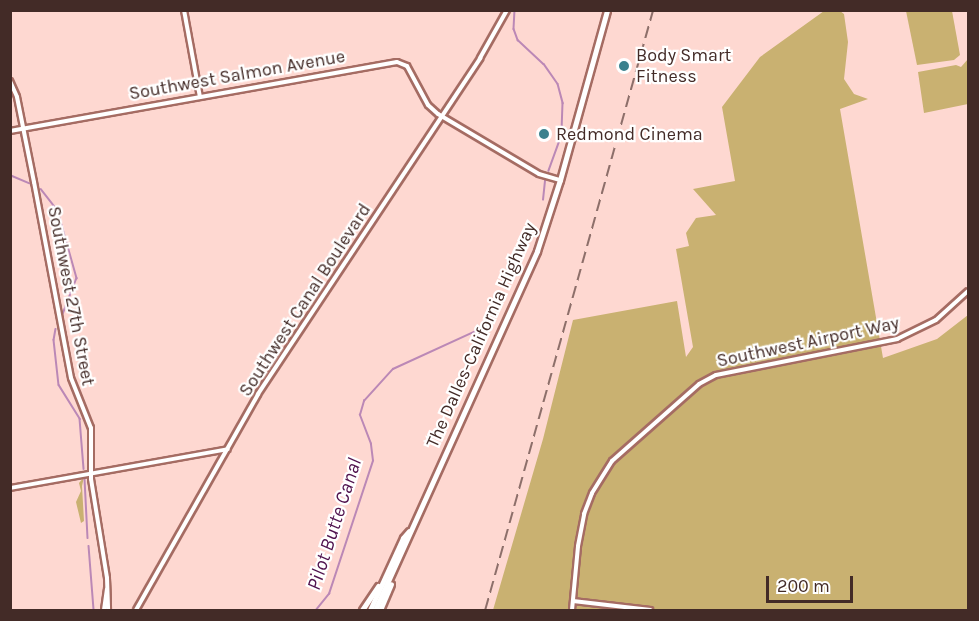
<!DOCTYPE html>
<html>
<head>
<meta charset="utf-8">
<style>
	body { margin:0 }
	#map { position:relative; width:979px; height:621px; overflow:hidden; background:#fed8d1; font-family:Karla,sans-serif }
	div>[style] { position:absolute }
	.green>* { inset:0; background:#c9b171 }
	.stream>* { height:1.5px; margin:-0.75px; padding:0 0.75px; transform-origin:0.75px; border-radius:0.75px; background:#bb88b6 }
	.roads { filter:drop-shadow(2px 0 #a56c63) drop-shadow(-2px 0 #a56c63) drop-shadow(0 2px #a56c63) drop-shadow(0 -2px #a56c63) }
	.secondary>* { height:4px; margin:-2px; padding:0 2px; transform-origin:2px; border-radius:2px; background:#fff }
	.highway>* { height:5px; margin:-2.5px; padding:0 2.5px; transform-origin:2.5px; border-radius:2.5px; background:#fff }
	.rail>* { height:1.5px; margin-top:-0.75px; transform-origin:0; background:repeating-linear-gradient(90deg,#8d6f6a 0 12px,transparent 0 18px) }
	.dots>* { width:16px; height:16px; translate:-50% -50%; box-sizing:border-box; border:3px solid #fff; border-radius:50% }
	span { translate:-50% -50%; white-space:nowrap; text-align:center; line-height:1.15; -webkit-text-stroke:4.5px #fff; paint-order:stroke }
	.poi-label { font-size:18px; color:#432b27 }
	.left { translate:0 -50%; text-align:left }
	.street-label { font-size:18px; color:#432b27 }
	.water-label { font-size:20px; color:#4f114d; font-style:italic }
	.frame { position:absolute; inset:0; border:12px solid #432b27; pointer-events:none }
	.scale { position:absolute; left:766px; top:576px; width:87px; height:27px; box-sizing:border-box; border:3px solid #432b27; border-top:0; padding-left:8px; font-size:18px; line-height:21px; white-space:nowrap; color:#432b27; -webkit-text-stroke:4px #fff; paint-order:stroke }
</style>
</head>
<body>
<div id="map">
	<div class="green">
		<i style="clip-path:polygon(824px 11px,840px 11px,844px 14px,848px 42px,844px 79px,854px 94px,868px 99px,840px 109px,883px 358px,937px 339px,968px 315px,968px 610px,493px 610px,543px 439px,573px 320px,677px 301px,686px 357px,693px 347px,676px 249px,689px 246px,686px 233px,696px 218px,716px 215px,693px 189px,735px 181px,722px 107px,760px 57px)"></i>
		<i style="clip-path:polygon(906px 11px,952px 11px,960px 55px,954px 60px,917px 65px)"></i>
		<i style="clip-path:polygon(968px 59px,968px 104px,924px 113px,918px 72px,956px 65px,961px 67px)"></i>
		<i style="clip-path:polygon(84px 477px,82px 486px,84px 521px,81px 523px,76px 502px,81px 491px,79px 483px)"></i>
	</div>
	<div class="stream">
		<i style="left:515px;top:10px;width:19px;rotate:93deg"></i>
		<i style="left:514px;top:29px;width:12px;rotate:70deg"></i>
		<i style="left:518px;top:40px;width:35px;rotate:43deg"></i>
		<i style="left:544px;top:64px;width:24px;rotate:55deg"></i>
		<i style="left:558px;top:84px;width:20px;rotate:75deg"></i>
		<i style="left:563px;top:103px;width:32px;rotate:92deg"></i>
		<i style="left:562px;top:135px;width:38px;rotate:110deg"></i>
		<i style="left:10px;top:175px;width:21px;rotate:23deg"></i>
		<i style="left:41px;top:189px;width:28px;rotate:52deg"></i>
		<i style="left:58px;top:211px;width:70px;rotate:74.2deg"></i>
		<i style="left:77px;top:278px;width:40px;rotate:111deg"></i>
		<i style="left:543px;top:200px;width:19px;rotate:-84deg"></i>
		<i style="left:56px;top:329px;width:11px;rotate:100deg"></i>
		<i style="left:54px;top:340px;width:45px;rotate:83.7deg"></i>
		<i style="left:59px;top:385px;width:40px;rotate:58deg"></i>
		<i style="left:80px;top:419px;width:50px;rotate:85.4deg"></i>
		<i style="left:85px;top:479px;width:59px;rotate:87.1deg"></i>
		<i style="left:89px;top:546px;width:64px;rotate:85.5deg"></i>
		<i style="left:316px;top:610px;width:21px;rotate:-51deg"></i>
		<i style="left:329px;top:594px;width:140px;rotate:-71.7deg"></i>
		<i style="left:373px;top:461px;width:17px;rotate:-97deg"></i>
		<i style="left:371px;top:444px;width:31px;rotate:-111deg"></i>
		<i style="left:360px;top:415px;width:15px;rotate:-74deg"></i>
		<i style="left:364px;top:401px;width:43px;rotate:-47.8deg"></i>
		<i style="left:393px;top:369px;width:94px;rotate:-24.6deg"></i>
	</div>
	<div class="roads">
		<div class="secondary">
			<i style="left:184px;top:10px;width:88px;rotate:79.6deg"></i>
			<i style="left:10px;top:81px;width:17px;rotate:66deg"></i>
			<i style="left:17px;top:97px;width:87px;rotate:78.7deg"></i>
			<i style="left:34px;top:182px;width:199px;rotate:79.3deg"></i>
			<i style="left:71px;top:378px;width:54px;rotate:68.2deg"></i>
			<i style="left:91px;top:428px;width:51px;rotate:90deg"></i>
			<i style="left:91px;top:479px;width:100px;rotate:80.8deg"></i>
			<i style="left:107px;top:578px;width:32px;rotate:88deg"></i>
			<i style="left:10px;top:131px;width:393px;rotate:-10.1deg"></i>
			<i style="left:397px;top:62px;width:11px;rotate:22deg"></i>
			<i style="left:407px;top:66px;width:44px;rotate:61.7deg"></i>
			<i style="left:428px;top:105px;width:13px;rotate:42deg"></i>
			<i style="left:438px;top:114px;width:117px;rotate:30.7deg"></i>
			<i style="left:539px;top:174px;width:22px;rotate:16deg"></i>
			<i style="left:10px;top:488px;width:221px;rotate:-10.1deg"></i>
			<i style="left:573px;top:601px;width:78px;rotate:6.7deg"></i>
			<i style="left:104px;top:610px;width:21px;rotate:-82deg"></i>
			<i style="left:136px;top:610px;width:248px;rotate:-60.5deg"></i>
			<i style="left:258px;top:394px;width:403px;rotate:-56.5deg"></i>
			<i style="left:480px;top:58px;width:55px;rotate:-60.6deg"></i>
			<i style="left:572px;top:610px;width:64px;rotate:-84.6deg"></i>
			<i style="left:578px;top:546px;width:33px;rotate:-79deg"></i>
			<i style="left:584px;top:514px;width:22px;rotate:-69deg"></i>
			<i style="left:592px;top:493px;width:38px;rotate:-58deg"></i>
			<i style="left:612px;top:461px;width:116px;rotate:-41.5deg"></i>
			<i style="left:699px;top:384px;width:19px;rotate:-28deg"></i>
			<i style="left:716px;top:375px;width:185px;rotate:-11.2deg"></i>
			<i style="left:897px;top:339px;width:43px;rotate:-26deg"></i>
			<i style="left:936px;top:320px;width:43px;rotate:-42.2deg"></i>
		</div>
		<div class="highway">
			<i style="left:362px;top:610px;width:29px;rotate:-56deg"></i>
			<i style="left:370px;top:610px;width:79px;rotate:-65.4deg"></i>
			<i style="left:403px;top:538px;width:9px;rotate:-49deg"></i>
			<i style="left:375px;top:610px;width:394px;rotate:-65.7deg"></i>
			<i style="left:537px;top:251px;width:75px;rotate:-72.1deg"></i>
			<i style="left:560px;top:180px;width:176px;rotate:-74.5deg"></i>
			<i style="left:380px;top:610px;width:28px;rotate:-67deg"></i>
		</div>
	</div>
	<div class="rail">
		<i style="left:485px;top:610px;width:623px;rotate:-74.36deg"></i>
	</div>
	<div class="dots">
		<i style="left:624px;top:66px;background:#3b818d"></i>
		<i style="left:544px;top:134px;background:#3b818d"></i>
	</div>
	<div class="poi-label">
		<span class="left" style="left:636px;top:66px">Body Smart<br>Fitness</span>
		<span class="left" style="left:556px;top:134px">Redmond Cinema</span>
	</div>
	<div class="street-label">
		<span style="left:237px;top:75px;rotate:-10deg">Southwest Salmon Avenue</span>
		<span style="left:71px;top:296px;rotate:79deg">Southwest 27th Street</span>
		<span style="left:305px;top:300px;rotate:-57deg">Southwest Canal Boulevard</span>
		<span style="left:481px;top:335px;rotate:-66deg">The Dalles-California Highway</span>
		<span style="left:808px;top:342px;rotate:-12deg">Southwest Airport Way</span>
	</div>
	<div class="water-label">
		<span style="left:334px;top:524px;rotate:-72deg">Pilot Butte Canal</span>
	</div>
	<div class="frame"></div>
	<div class="scale">200 m</div>
</div>
</body>
</html>
